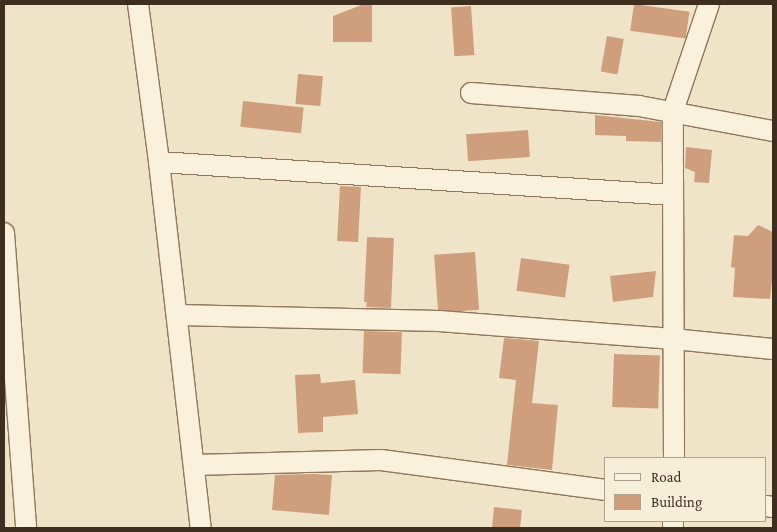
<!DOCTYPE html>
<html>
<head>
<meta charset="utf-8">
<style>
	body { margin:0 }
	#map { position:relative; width:777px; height:532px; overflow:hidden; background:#f0e4c8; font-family:"Crimson Pro",serif }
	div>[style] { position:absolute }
	.building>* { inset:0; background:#cf9f7d; transform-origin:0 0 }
	.roads { filter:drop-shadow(1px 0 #8d765c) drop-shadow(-1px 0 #8d765c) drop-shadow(0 1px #8d765c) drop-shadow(0 -1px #8d765c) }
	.street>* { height:20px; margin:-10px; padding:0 10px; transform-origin:10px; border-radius:10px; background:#faf1dc }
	span { translate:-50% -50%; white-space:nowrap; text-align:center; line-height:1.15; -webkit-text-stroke:4px #f7eed8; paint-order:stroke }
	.frame { position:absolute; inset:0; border:5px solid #3d2e20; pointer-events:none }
	.legend { position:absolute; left:604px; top:457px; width:162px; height:65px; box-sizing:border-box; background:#f7eed8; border:1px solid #ada18e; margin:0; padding:6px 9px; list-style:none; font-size:15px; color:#3d2e20 }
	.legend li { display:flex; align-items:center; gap:10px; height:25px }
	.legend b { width:25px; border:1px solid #ada18e }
</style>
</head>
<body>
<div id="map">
	<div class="building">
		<i style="clip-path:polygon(364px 4px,372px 4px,372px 42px,333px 42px,333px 16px)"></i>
		<i style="left:634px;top:4px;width:56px;height:27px;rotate:8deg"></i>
		<i style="left:471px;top:6px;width:49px;height:20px;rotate:86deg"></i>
		<i style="left:607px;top:36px;width:17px;height:36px;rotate:10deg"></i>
		<i style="left:298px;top:74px;width:25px;height:30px;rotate:5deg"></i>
		<i style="left:243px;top:101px;width:61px;height:26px;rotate:6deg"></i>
		<i style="clip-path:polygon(595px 115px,661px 122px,661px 142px,626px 141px,626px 136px,595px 135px)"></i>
		<i style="left:528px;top:130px;width:27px;height:62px;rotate:86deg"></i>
		<i style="clip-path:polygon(686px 147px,712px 150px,709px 183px,694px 182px,695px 172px,685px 168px)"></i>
		<i style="left:340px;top:186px;width:21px;height:55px;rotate:3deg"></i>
		<i style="clip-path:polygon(758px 225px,773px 232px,773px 272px,770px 299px,733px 297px,735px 268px,731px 267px,734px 235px,748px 236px)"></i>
		<i style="clip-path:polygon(367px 237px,394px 238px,391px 308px,366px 307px,367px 302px,364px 302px)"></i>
		<i style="left:475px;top:252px;width:58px;height:41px;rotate:86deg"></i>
		<i style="left:521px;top:258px;width:49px;height:33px;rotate:8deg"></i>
		<i style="clip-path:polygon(656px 271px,653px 297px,613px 302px,610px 276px)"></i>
		<i style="left:364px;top:331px;width:38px;height:42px;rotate:2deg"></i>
		<i style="clip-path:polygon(504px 338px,539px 341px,532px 403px,558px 405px,552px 470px,507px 465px,516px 380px,499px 378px)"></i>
		<i style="left:614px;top:354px;width:46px;height:53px;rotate:2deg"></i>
		<i style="clip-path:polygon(320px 374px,321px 383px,355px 380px,358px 414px,323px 417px,323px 432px,298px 433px,295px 375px)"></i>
		<i style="clip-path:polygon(314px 474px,332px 475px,329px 515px,272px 510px,275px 475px)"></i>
		<i style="clip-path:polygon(494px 507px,522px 510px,520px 528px,492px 528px)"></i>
	</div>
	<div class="roads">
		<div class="street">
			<i style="left:138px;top:4px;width:159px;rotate:82.4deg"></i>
			<i style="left:159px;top:162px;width:368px;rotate:83.5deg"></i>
			<i style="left:471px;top:93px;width:169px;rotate:4.4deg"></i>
			<i style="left:639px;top:106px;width:136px;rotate:10.6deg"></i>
			<i style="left:159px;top:162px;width:515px;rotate:3.67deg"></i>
			<i style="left:4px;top:233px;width:296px;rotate:85.7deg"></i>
			<i style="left:177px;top:315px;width:262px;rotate:1.3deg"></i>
			<i style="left:439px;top:321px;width:235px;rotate:4.4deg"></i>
			<i style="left:673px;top:339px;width:100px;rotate:5.7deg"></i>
			<i style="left:674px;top:458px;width:347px;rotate:-90.2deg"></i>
			<i style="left:673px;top:111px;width:113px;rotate:-71.4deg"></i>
			<i style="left:194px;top:465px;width:187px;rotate:-1.5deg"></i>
			<i style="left:381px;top:460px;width:227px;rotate:7.6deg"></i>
			<i style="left:766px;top:506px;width:7px;rotate:8deg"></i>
			<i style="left:673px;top:528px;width:7px;rotate:-90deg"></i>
		</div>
	</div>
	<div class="frame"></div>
	<ul class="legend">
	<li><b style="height:6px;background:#faf1dc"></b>Road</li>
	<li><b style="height:14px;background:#cf9f7d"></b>Building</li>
	</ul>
</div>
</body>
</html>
